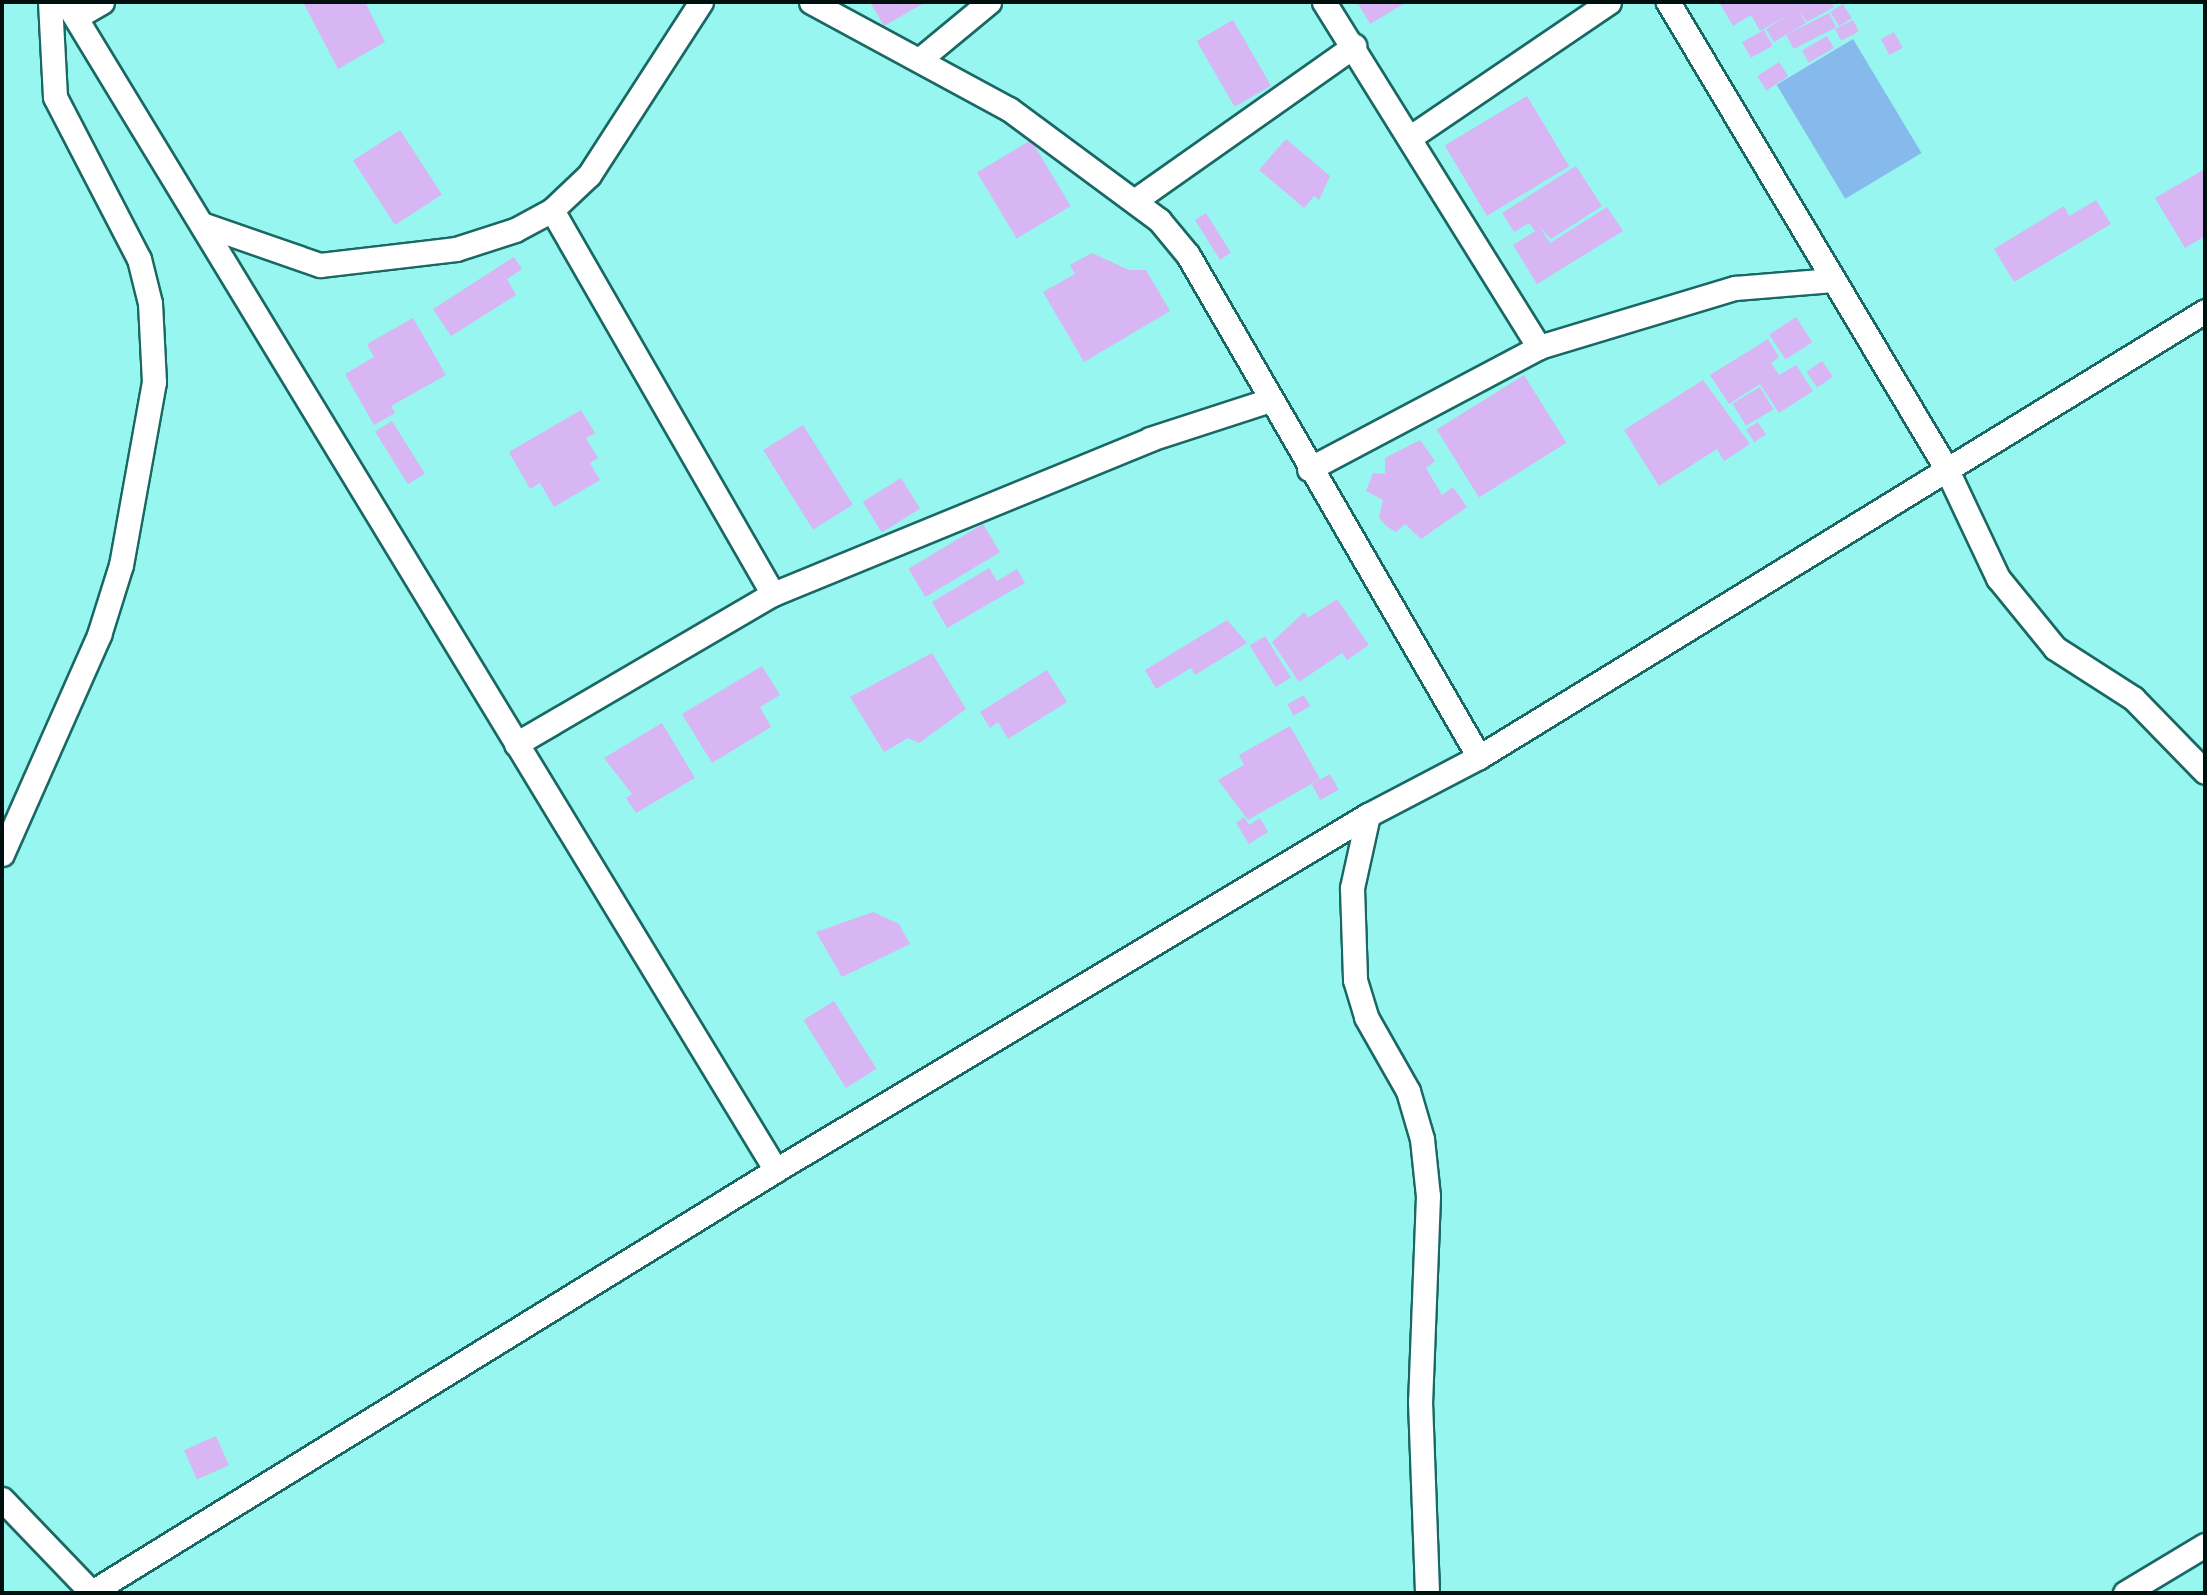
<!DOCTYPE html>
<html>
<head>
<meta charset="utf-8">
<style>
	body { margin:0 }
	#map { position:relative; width:2207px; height:1595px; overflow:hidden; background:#97f6ef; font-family:"IBM Plex Sans",sans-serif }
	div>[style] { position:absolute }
	.water>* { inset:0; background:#86b9ec; transform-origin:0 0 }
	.building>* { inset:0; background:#d8b6f3; transform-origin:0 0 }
	.roads { filter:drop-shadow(2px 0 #1a6864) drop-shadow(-2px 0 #1a6864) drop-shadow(0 2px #1a6864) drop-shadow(0 -2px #1a6864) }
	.minor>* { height:23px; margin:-11.5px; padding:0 11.5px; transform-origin:11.5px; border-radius:11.5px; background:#fff }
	span { translate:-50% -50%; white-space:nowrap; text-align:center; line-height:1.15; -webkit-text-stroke:5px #c6fcf7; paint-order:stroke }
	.frame { position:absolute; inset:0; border:4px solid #00100f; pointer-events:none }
</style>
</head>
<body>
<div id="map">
	<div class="water">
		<i style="left:1853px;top:39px;width:133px;height:89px;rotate:59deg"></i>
	</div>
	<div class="building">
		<i style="clip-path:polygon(303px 2px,365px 2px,385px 42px,338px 69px)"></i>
		<i style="clip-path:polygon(870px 2px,926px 2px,884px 26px)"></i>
		<i style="clip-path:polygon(1357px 2px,1407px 2px,1370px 24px)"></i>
		<i style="clip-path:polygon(1719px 2px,1831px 2px,1834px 7px,1807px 22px,1798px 10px,1806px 23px,1774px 42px,1766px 29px,1788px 15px,1760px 31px,1751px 15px,1733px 26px)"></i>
		<i style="left:1843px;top:4px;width:17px;height:15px;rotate:59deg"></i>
		<i style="left:1829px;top:13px;width:16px;height:48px;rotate:63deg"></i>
		<i style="left:1233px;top:20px;width:76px;height:42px;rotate:60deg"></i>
		<i style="left:1853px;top:20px;width:13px;height:20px;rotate:63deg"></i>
		<i style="left:1764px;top:30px;width:18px;height:25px;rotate:61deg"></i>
		<i style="left:1894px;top:32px;width:18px;height:15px;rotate:61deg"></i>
		<i style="left:1827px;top:36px;width:14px;height:29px;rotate:60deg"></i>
		<i style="left:1779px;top:62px;width:17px;height:26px;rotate:57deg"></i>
		<i style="left:1527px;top:96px;width:82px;height:96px;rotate:59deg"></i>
		<i style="left:400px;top:130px;width:77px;height:56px;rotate:57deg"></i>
		<i style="clip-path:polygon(1286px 139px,1330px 176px,1319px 200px,1314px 196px,1304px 208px,1259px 170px)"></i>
		<i style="left:1031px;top:140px;width:77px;height:63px;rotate:59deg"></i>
		<i style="clip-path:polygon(1576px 166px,1602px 206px,1551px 239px,1540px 227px,1550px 243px,1607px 207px,1623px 231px,1537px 284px,1513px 245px,1535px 231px,1529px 223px,1514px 232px,1502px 213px)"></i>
		<i style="clip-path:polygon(2205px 169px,2205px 236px,2185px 248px,2155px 198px)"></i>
		<i style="clip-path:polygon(2096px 200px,2111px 224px,2014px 282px,1994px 249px,2064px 206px,2069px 216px)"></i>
		<i style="left:1206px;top:213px;width:47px;height:13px;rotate:58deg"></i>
		<i style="clip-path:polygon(1092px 253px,1129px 270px,1146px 270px,1170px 311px,1084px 362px,1043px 292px,1075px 274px,1070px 265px)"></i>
		<i style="clip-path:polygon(514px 257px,522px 269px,507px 279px,516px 295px,451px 336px,433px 309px)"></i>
		<i style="left:1796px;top:317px;width:30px;height:32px;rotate:57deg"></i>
		<i style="clip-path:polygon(413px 318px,446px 375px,391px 406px,395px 413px,374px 425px,345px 374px,374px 357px,367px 344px)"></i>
		<i style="clip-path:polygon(1768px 339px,1779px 357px,1771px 363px,1779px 375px,1796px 365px,1813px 391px,1779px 413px,1760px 384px,1729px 404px,1710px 375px)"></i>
		<i style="left:1822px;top:361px;width:19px;height:19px;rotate:55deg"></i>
		<i style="left:1524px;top:375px;width:80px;height:103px;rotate:58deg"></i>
		<i style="clip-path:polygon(1703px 380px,1750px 444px,1724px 461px,1717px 449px,1659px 486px,1624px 430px)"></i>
		<i style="left:1760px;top:387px;width:26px;height:32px;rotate:59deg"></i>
		<i style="clip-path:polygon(581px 410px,595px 433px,586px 438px,598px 458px,590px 463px,600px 480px,554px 507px,540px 483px,530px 489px,509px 452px)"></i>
		<i style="left:392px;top:421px;width:62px;height:20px;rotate:58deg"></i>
		<i style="left:1758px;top:422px;width:15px;height:14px;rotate:58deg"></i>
		<i style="left:803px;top:425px;width:94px;height:47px;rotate:58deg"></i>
		<i style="clip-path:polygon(1420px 440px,1435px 461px,1426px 468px,1442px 495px,1453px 487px,1467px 507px,1421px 539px,1405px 524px,1396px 532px,1386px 526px,1379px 517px,1383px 500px,1366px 491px,1373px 473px,1385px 474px,1385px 458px)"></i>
		<i style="left:901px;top:478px;width:36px;height:45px;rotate:58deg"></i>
		<i style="left:983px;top:524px;width:33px;height:87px;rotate:59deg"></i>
		<i style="clip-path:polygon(989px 568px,997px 581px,1017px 569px,1025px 583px,947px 628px,932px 602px)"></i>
		<i style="clip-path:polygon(1337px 599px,1369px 645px,1347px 660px,1342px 653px,1299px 682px,1272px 642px,1304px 612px,1308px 618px)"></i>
		<i style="clip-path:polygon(1227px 620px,1247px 643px,1195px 675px,1191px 668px,1156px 689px,1145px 670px)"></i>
		<i style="left:1265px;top:636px;width:49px;height:18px;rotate:58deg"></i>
		<i style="clip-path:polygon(932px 653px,966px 709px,919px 743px,908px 738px,884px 752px,850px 697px)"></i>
		<i style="clip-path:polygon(762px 666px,780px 695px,760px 707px,771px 727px,712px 763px,682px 714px)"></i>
		<i style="clip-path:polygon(1047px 670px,1067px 702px,1008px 739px,998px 722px,990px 728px,980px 712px)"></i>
		<i style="left:1304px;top:695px;width:13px;height:19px;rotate:61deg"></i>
		<i style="clip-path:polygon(662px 723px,695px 778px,636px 813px,626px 798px,632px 794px,604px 758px)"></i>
		<i style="clip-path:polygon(1290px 726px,1320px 779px,1248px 820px,1218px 780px,1244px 765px,1239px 755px)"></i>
		<i style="left:1330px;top:774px;width:18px;height:21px;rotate:61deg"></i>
		<i style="clip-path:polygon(1244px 817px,1249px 825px,1260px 818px,1268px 832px,1249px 844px,1236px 823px)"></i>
		<i style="clip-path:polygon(873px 912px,899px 924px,910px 944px,842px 977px,816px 932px)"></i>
		<i style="left:834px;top:1001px;width:80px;height:36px;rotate:58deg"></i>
		<i style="left:216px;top:1436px;width:32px;height:35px;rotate:66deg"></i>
	</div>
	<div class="roads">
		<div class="minor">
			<i style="left:66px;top:2px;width:1367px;rotate:58.71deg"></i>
			<i style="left:811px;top:2px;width:225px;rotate:28.4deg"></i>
			<i style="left:1009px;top:109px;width:187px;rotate:36.5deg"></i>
			<i style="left:1159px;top:220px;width:45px;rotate:50.4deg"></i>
			<i style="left:1188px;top:255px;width:580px;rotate:59.9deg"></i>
			<i style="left:1324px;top:2px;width:407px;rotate:58.1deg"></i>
			<i style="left:1668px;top:2px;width:543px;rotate:59.18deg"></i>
			<i style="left:1946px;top:468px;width:122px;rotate:64.7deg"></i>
			<i style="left:1998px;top:578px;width:90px;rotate:50.8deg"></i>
			<i style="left:2055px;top:648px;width:93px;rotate:32.7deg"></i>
			<i style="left:2133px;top:698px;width:103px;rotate:45.8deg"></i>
			<i style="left:76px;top:17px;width:30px;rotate:-30deg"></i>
			<i style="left:919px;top:60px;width:91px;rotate:-39.6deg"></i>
			<i style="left:1412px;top:136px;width:238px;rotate:-34.2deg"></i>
			<i style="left:1137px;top:199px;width:266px;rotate:-35.2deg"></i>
			<i style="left:552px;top:210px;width:443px;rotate:60.1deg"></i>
			<i style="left:202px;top:224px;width:125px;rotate:19.2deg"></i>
			<i style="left:320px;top:265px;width:137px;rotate:-6.7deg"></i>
			<i style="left:456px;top:249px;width:62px;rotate:-17.9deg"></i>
			<i style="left:515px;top:230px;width:42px;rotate:-28.4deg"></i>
			<i style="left:552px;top:210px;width:51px;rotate:-43.4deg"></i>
			<i style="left:589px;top:175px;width:206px;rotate:-57.1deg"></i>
			<i style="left:1309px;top:469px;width:260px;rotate:-27.9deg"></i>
			<i style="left:1539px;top:347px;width:205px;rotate:-16.8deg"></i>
			<i style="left:1735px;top:288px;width:98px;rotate:-4.7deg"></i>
			<i style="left:516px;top:744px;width:298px;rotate:-30.3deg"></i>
			<i style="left:773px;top:594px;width:408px;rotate:-22.3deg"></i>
			<i style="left:1150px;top:439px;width:126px;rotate:-18deg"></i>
			<i style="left:1368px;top:815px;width:75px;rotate:102.4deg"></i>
			<i style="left:1352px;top:888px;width:92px;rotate:88.1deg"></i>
			<i style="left:1355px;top:980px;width:39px;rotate:73deg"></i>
			<i style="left:1366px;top:1017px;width:85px;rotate:60.4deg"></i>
			<i style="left:1408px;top:1091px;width:50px;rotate:73.7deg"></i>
			<i style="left:1422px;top:1139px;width:57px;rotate:84deg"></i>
			<i style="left:1428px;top:1196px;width:205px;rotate:92.2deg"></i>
			<i style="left:1420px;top:1401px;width:192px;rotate:87.9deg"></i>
			<i style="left:2px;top:854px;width:240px;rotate:-66.1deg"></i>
			<i style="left:99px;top:635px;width:73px;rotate:-72.6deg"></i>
			<i style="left:121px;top:565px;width:186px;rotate:-79.8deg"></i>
			<i style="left:154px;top:382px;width:79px;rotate:-92.9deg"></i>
			<i style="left:150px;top:303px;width:45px;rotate:-104deg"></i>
			<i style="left:139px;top:259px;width:182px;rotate:-117.4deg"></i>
			<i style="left:55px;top:97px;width:95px;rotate:-93deg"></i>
			<i style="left:2px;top:1499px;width:130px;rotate:46.2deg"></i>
			<i style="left:92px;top:1592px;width:804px;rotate:-31.67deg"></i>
			<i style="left:776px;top:1170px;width:690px;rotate:-30.95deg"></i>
			<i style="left:1368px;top:815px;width:125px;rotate:-27.6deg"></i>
			<i style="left:1479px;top:757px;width:852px;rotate:-31.56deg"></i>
			<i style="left:2125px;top:1593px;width:93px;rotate:-31deg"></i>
		</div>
	</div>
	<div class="frame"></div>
</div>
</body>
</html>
